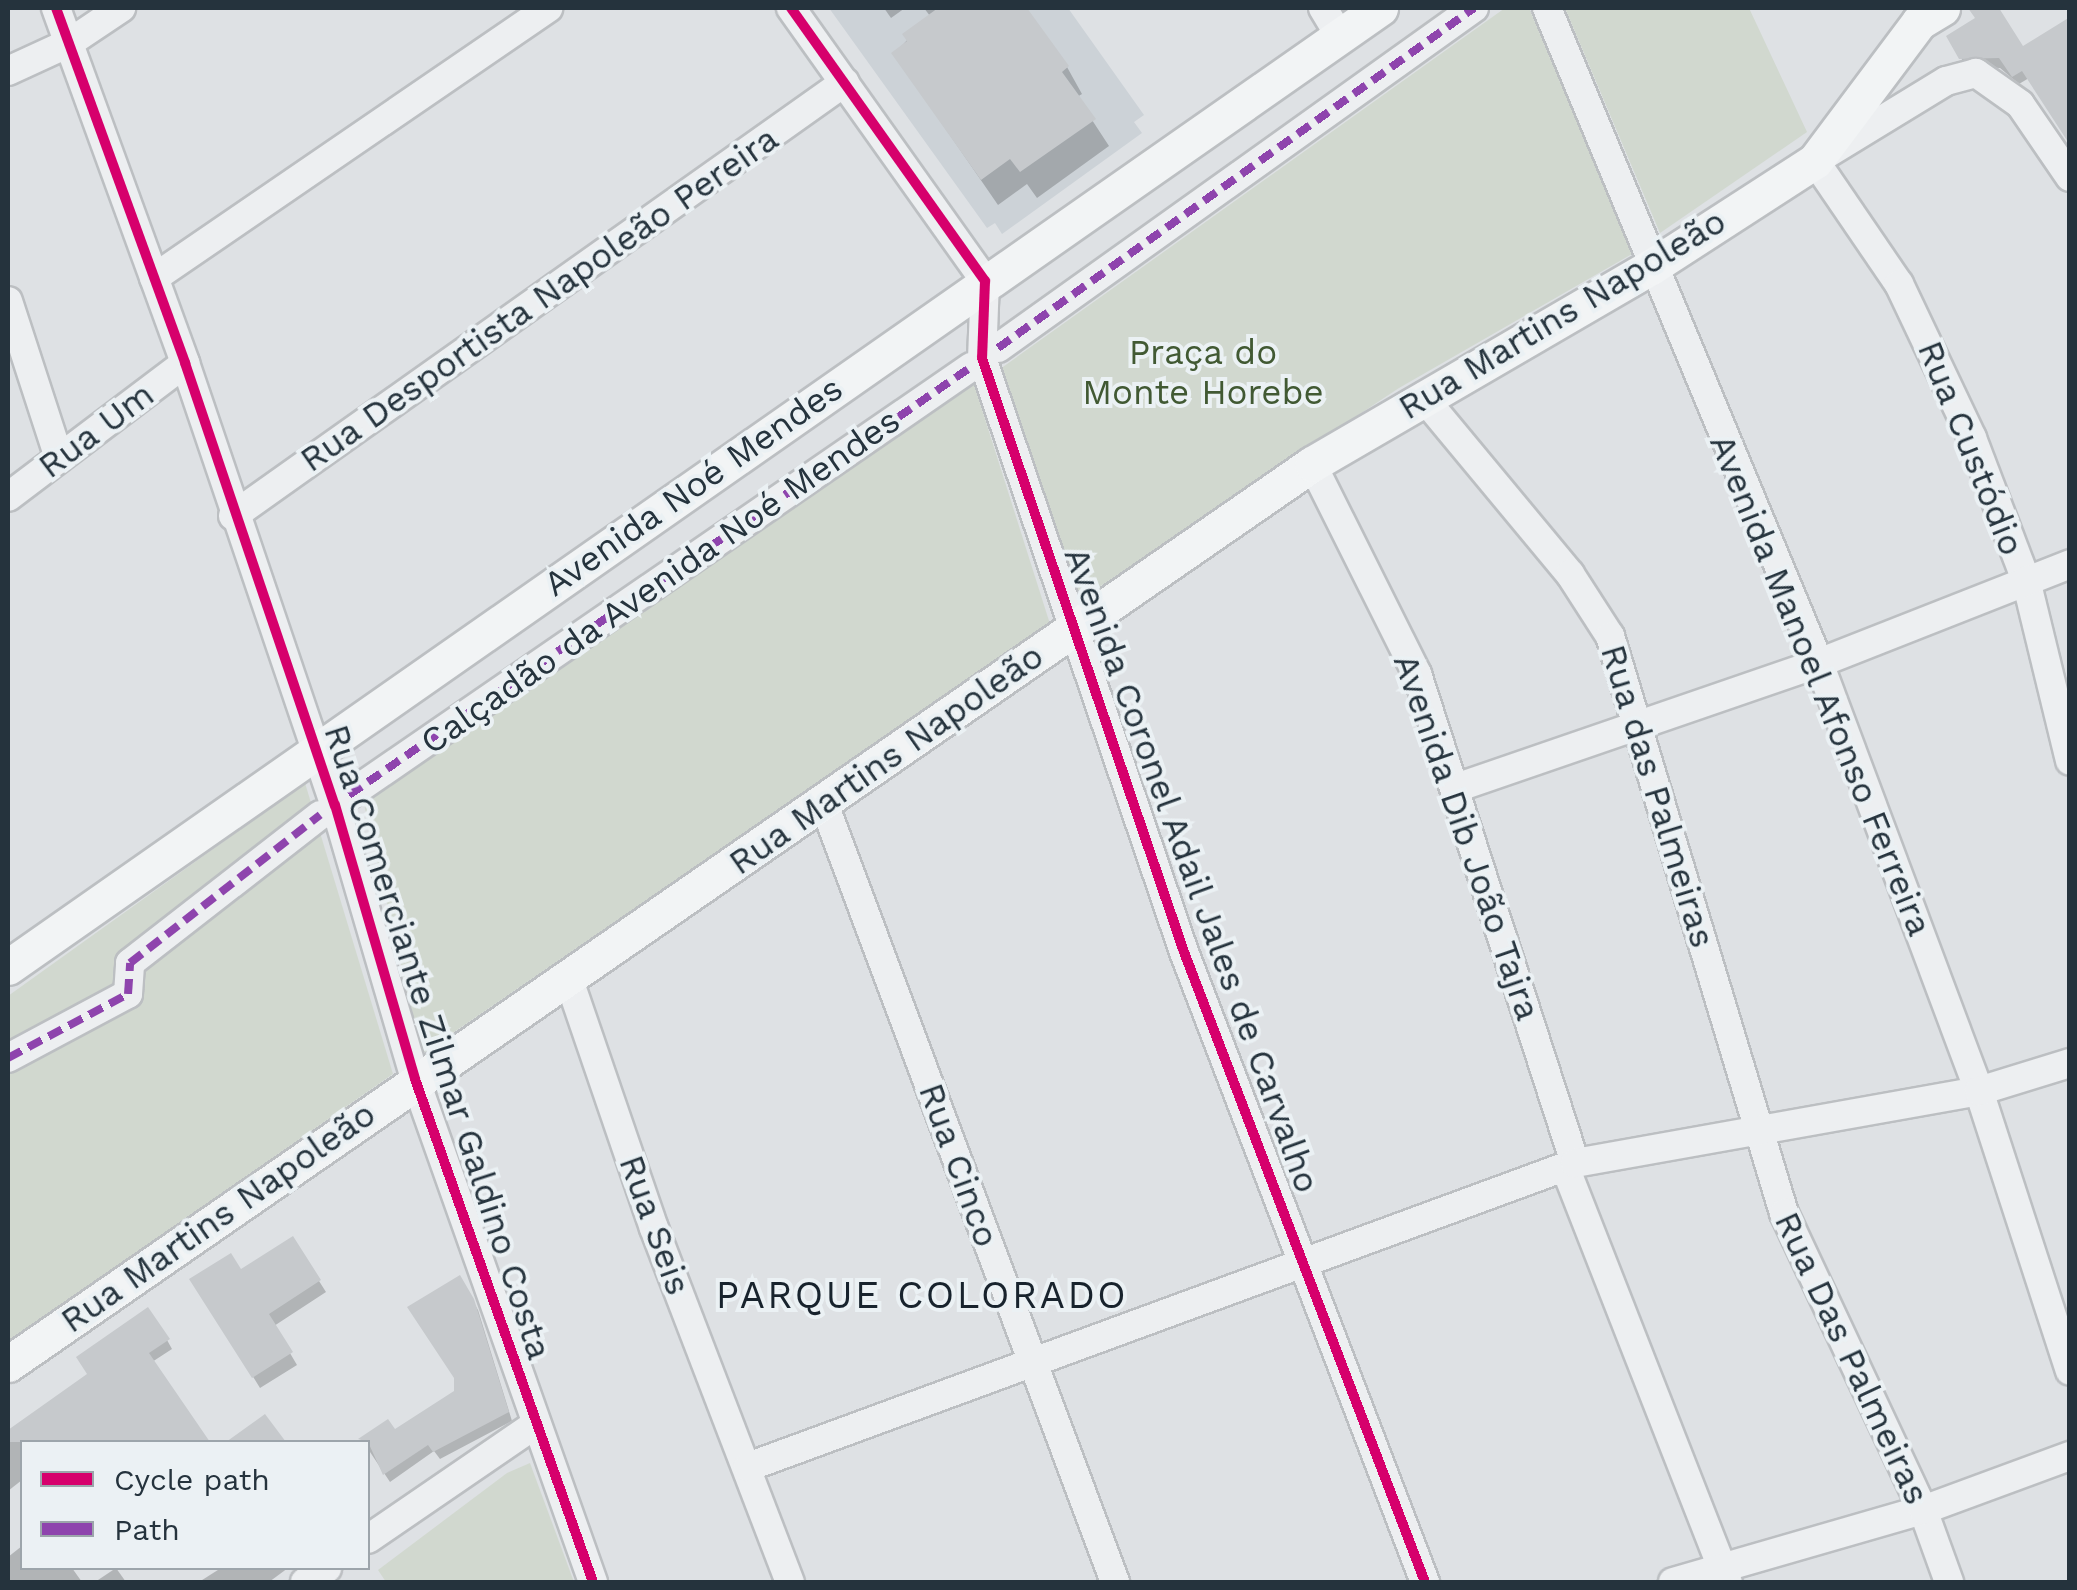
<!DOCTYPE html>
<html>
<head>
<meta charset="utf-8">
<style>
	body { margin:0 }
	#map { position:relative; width:2077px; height:1590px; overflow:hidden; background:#dee1e4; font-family:"Work Sans",sans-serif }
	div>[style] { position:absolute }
	.built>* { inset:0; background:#ccd2d7 }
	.green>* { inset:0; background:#d1d8cf }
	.shadow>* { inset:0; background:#0003 }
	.building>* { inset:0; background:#c6c9cc }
	.roads { filter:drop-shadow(2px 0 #bcbfc2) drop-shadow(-2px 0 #bcbfc2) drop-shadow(0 2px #bcbfc2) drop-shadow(0 -2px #bcbfc2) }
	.minor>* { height:28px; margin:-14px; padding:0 14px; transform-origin:14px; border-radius:14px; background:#edeff1 }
	.major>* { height:35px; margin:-17.5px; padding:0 17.5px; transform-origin:17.5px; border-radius:17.5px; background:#f2f4f5 }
	.quiet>* { height:8px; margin-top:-4px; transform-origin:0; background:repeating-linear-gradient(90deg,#8e44ad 0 15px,transparent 0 23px) }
	.cycleway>* { height:10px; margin:-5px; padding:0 5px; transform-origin:5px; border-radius:5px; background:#d6006c }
	span { translate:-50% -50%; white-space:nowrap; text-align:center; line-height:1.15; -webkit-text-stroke:8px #ebf1f4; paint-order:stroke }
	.street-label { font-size:35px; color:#25333d }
	.park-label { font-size:35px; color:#415933 }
	.neighbourhood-label { font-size:38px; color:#18232d; letter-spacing:2.5px }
	.frame { position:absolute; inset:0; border:10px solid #25333d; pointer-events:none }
	.legend { position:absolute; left:20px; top:1440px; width:350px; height:130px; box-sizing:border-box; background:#ebf1f4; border:2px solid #9ca5ab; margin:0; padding:12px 18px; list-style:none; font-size:30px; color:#25333d }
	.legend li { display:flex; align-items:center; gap:20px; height:50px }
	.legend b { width:50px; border:2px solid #9ca5ab }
</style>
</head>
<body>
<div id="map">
	<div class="built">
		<i style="clip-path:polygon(829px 8px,1068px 8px,1144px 115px,1134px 122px,1142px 133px,1002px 234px,995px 223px,987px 228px)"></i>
	</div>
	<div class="green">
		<i style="clip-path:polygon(1505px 8px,1529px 8px,1632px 254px,1399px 388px,1081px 599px,1000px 369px)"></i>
		<i style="clip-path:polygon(1565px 8px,1749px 8px,1807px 132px,1660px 233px)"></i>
		<i style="clip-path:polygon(972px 378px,1050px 624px,422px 1054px,363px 800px)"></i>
		<i style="clip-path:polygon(305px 783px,393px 1074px,8px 1342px,8px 996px)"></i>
		<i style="clip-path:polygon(530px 1463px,574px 1582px,386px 1582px,378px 1570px,507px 1473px)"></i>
	</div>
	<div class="shadow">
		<i style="clip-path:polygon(884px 8px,905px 8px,891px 18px)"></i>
		<i style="clip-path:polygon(924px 8px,1025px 8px,1067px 67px,1082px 94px,1077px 97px,1109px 146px,1037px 198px,1027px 184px,998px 205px,894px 54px,930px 16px)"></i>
		<i style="clip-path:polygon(1996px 8px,2022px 49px,2029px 78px,2019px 84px,2000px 68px,1966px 67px,1950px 37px,1978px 19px,1973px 10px)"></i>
		<i style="clip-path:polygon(240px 1273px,319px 1281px,326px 1292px,274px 1326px,297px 1365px,260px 1388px,193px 1280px)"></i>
		<i style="clip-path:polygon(459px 1278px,478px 1310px,512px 1421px,440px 1459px,434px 1451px,390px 1482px,362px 1440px,387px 1422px,394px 1432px,456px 1392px)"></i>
		<i style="clip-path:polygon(167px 1340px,172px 1349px,152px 1362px,207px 1442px,22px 1442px,22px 1480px,8px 1491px,8px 1432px)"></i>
		<i style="clip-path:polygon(22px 1546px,22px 1568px,72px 1568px,82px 1582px,8px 1582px,8px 1557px)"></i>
		<i style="clip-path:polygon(116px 1568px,126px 1582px,95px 1582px)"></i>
		<i style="clip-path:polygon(221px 1568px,288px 1568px,269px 1582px,199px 1582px)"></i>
	</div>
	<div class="building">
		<i style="clip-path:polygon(938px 8px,1027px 8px,1069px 66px,1062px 72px,1096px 119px,1020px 172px,1010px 159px,981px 180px,891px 53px,907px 41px,902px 34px)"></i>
		<i style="clip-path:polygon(1968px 8px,1999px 8px,2023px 46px,2070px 17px,2070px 145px,2022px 71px,2012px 77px,1999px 58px,1959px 59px,1946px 36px,1975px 18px)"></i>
		<i style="clip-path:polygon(293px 1236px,321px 1280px,269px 1314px,293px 1352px,252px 1378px,189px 1279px,231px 1253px,241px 1269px)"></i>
		<i style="clip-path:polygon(460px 1275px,474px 1299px,509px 1412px,433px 1452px,428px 1445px,383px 1475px,368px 1442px,358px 1439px,388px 1419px,395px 1429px,454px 1391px,454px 1378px,407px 1307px)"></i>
		<i style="clip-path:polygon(148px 1307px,170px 1339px,149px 1353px,210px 1442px,8px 1442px,8px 1430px,87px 1374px,76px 1357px)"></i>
		<i style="clip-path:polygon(265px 1414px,286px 1442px,226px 1442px)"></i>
	</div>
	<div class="roads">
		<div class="minor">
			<i style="left:56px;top:8px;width:378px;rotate:70deg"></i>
			<i style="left:185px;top:363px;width:467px;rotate:71.3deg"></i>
			<i style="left:335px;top:805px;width:285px;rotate:73.7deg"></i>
			<i style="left:415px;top:1079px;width:534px;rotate:70.51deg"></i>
			<i style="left:791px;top:8px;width:335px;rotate:54.6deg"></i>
			<i style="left:985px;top:281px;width:77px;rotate:92.2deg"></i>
			<i style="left:982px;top:358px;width:627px;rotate:71.22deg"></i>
			<i style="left:1184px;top:952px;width:675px;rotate:69.07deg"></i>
			<i style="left:1323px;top:8px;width:33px;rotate:59deg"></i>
			<i style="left:1547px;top:8px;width:709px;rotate:67.45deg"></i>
			<i style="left:1819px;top:663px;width:457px;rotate:69.5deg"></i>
			<i style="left:1979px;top:1091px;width:294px;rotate:72deg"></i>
			<i style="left:8px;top:71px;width:67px;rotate:-24.7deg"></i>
			<i style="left:69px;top:43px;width:63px;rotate:-33.9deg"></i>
			<i style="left:2070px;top:177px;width:88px;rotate:-124.4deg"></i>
			<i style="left:2020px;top:104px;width:54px;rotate:-144.8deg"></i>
			<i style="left:1976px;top:73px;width:31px;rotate:165deg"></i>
			<i style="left:1946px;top:81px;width:153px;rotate:148.6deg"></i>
			<i style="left:1815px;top:161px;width:149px;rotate:55.7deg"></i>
			<i style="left:1899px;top:284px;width:170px;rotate:64.6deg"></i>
			<i style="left:1972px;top:438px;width:152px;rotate:69.2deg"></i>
			<i style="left:2026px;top:580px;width:186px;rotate:76.3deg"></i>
			<i style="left:154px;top:278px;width:478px;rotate:-34.4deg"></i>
			<i style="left:8px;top:301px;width:165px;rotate:72deg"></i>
			<i style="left:998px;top:348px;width:585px;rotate:-35.54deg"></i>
			<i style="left:1423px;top:397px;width:230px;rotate:50.3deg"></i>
			<i style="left:1570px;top:574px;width:74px;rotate:57.2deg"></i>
			<i style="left:1610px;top:636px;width:603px;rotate:73.22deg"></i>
			<i style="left:1784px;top:1213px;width:328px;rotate:64.9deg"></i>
			<i style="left:1923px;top:1510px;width:77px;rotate:70.1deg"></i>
			<i style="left:1312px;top:464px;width:235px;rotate:63.4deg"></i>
			<i style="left:1417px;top:674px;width:514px;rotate:72.09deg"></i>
			<i style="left:8px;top:497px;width:222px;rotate:-37.1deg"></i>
			<i style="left:233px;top:516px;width:750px;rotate:-35.34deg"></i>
			<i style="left:1456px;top:788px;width:384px;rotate:-19deg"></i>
			<i style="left:1819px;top:663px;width:270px;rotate:-21.5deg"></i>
			<i style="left:349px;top:795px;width:755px;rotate:-34.53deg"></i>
			<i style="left:824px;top:804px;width:831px;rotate:69.49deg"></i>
			<i style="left:568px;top:977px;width:265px;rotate:71.1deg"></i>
			<i style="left:654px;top:1228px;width:379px;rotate:69deg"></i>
			<i style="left:8px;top:1058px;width:136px;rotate:-28.1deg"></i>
			<i style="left:128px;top:994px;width:31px;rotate:-86deg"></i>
			<i style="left:130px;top:963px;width:241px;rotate:-37.9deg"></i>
			<i style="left:1565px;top:1167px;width:446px;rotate:68.6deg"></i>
			<i style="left:748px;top:1467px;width:881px;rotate:-20.18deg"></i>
			<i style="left:1575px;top:1163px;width:410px;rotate:-10.1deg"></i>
			<i style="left:1979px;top:1091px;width:95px;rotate:-17.1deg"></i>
			<i style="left:368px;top:1539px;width:204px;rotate:-34.4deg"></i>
			<i style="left:305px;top:1582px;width:26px;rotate:-32deg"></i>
			<i style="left:1673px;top:1582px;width:260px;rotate:-16.1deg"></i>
			<i style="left:1923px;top:1510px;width:157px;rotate:-20.2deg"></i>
		</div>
		<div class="major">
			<i style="left:8px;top:967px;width:1674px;rotate:-34.95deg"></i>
			<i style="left:8px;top:1364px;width:1584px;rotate:-34.61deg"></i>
			<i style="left:1312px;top:464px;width:392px;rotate:-30.2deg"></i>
			<i style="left:1651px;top:267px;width:195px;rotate:-32.9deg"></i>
			<i style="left:1815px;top:161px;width:174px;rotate:-53.2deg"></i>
			<i style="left:1919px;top:22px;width:27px;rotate:-31deg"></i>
		</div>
	</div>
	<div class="quiet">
		<i style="left:998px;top:348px;width:585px;rotate:-35.54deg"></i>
		<i style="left:349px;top:795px;width:755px;rotate:-34.53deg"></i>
		<i style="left:8px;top:1058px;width:136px;rotate:-28.1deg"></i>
		<i style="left:128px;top:994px;width:31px;rotate:-86deg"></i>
		<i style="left:130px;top:963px;width:241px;rotate:-37.9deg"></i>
	</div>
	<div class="cycleway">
		<i style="left:56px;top:8px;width:378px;rotate:70deg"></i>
		<i style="left:185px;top:363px;width:467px;rotate:71.3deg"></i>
		<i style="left:335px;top:805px;width:285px;rotate:73.7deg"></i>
		<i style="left:415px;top:1079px;width:534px;rotate:70.51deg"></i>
		<i style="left:791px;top:8px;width:335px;rotate:54.6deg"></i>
		<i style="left:985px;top:281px;width:77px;rotate:92.2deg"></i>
		<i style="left:982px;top:358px;width:627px;rotate:71.22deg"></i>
		<i style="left:1184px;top:952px;width:675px;rotate:69.07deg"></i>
	</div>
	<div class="street-label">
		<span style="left:539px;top:299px;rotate:-35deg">Rua Desportista Napoleão Pereira</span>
		<span style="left:1562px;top:314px;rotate:-31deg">Rua Martins Napoleão</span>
		<span style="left:96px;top:430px;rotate:-37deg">Rua Um</span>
		<span style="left:1971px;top:448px;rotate:68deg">Rua Custódio</span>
		<span style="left:693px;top:486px;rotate:-35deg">Avenida Noé Mendes</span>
		<span style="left:660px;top:581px;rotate:-35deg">Calçadão da Avenida Noé Mendes</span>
		<span style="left:1821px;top:685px;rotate:68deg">Avenida Manoel Afonso Ferreira</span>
		<span style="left:886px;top:759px;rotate:-35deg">Rua Martins Napoleão</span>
		<span style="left:1658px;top:796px;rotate:73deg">Rua das Palmeiras</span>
		<span style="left:1467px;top:837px;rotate:71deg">Avenida Dib João Tajra</span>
		<span style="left:1192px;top:870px;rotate:70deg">Avenida Coronel Adail Jales de Carvalho</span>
		<span style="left:438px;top:1042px;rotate:72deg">Rua Comerciante Zilmar Galdino Costa</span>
		<span style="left:959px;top:1165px;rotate:70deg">Rua Cinco</span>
		<span style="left:218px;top:1217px;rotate:-35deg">Rua Martins Napoleão</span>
		<span style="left:655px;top:1225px;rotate:70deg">Rua Seis</span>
		<span style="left:1852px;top:1358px;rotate:65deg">Rua Das Palmeiras</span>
	</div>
	<div class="park-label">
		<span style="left:1203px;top:372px">Praça do<br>Monte Horebe</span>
	</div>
	<div class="neighbourhood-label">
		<span style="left:922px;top:1296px">PARQUE COLORADO</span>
	</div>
	<div class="frame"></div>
	<ul class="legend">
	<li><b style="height:12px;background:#d6006c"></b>Cycle path</li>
	<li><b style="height:12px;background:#8e44ad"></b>Path</li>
	</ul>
</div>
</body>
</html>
